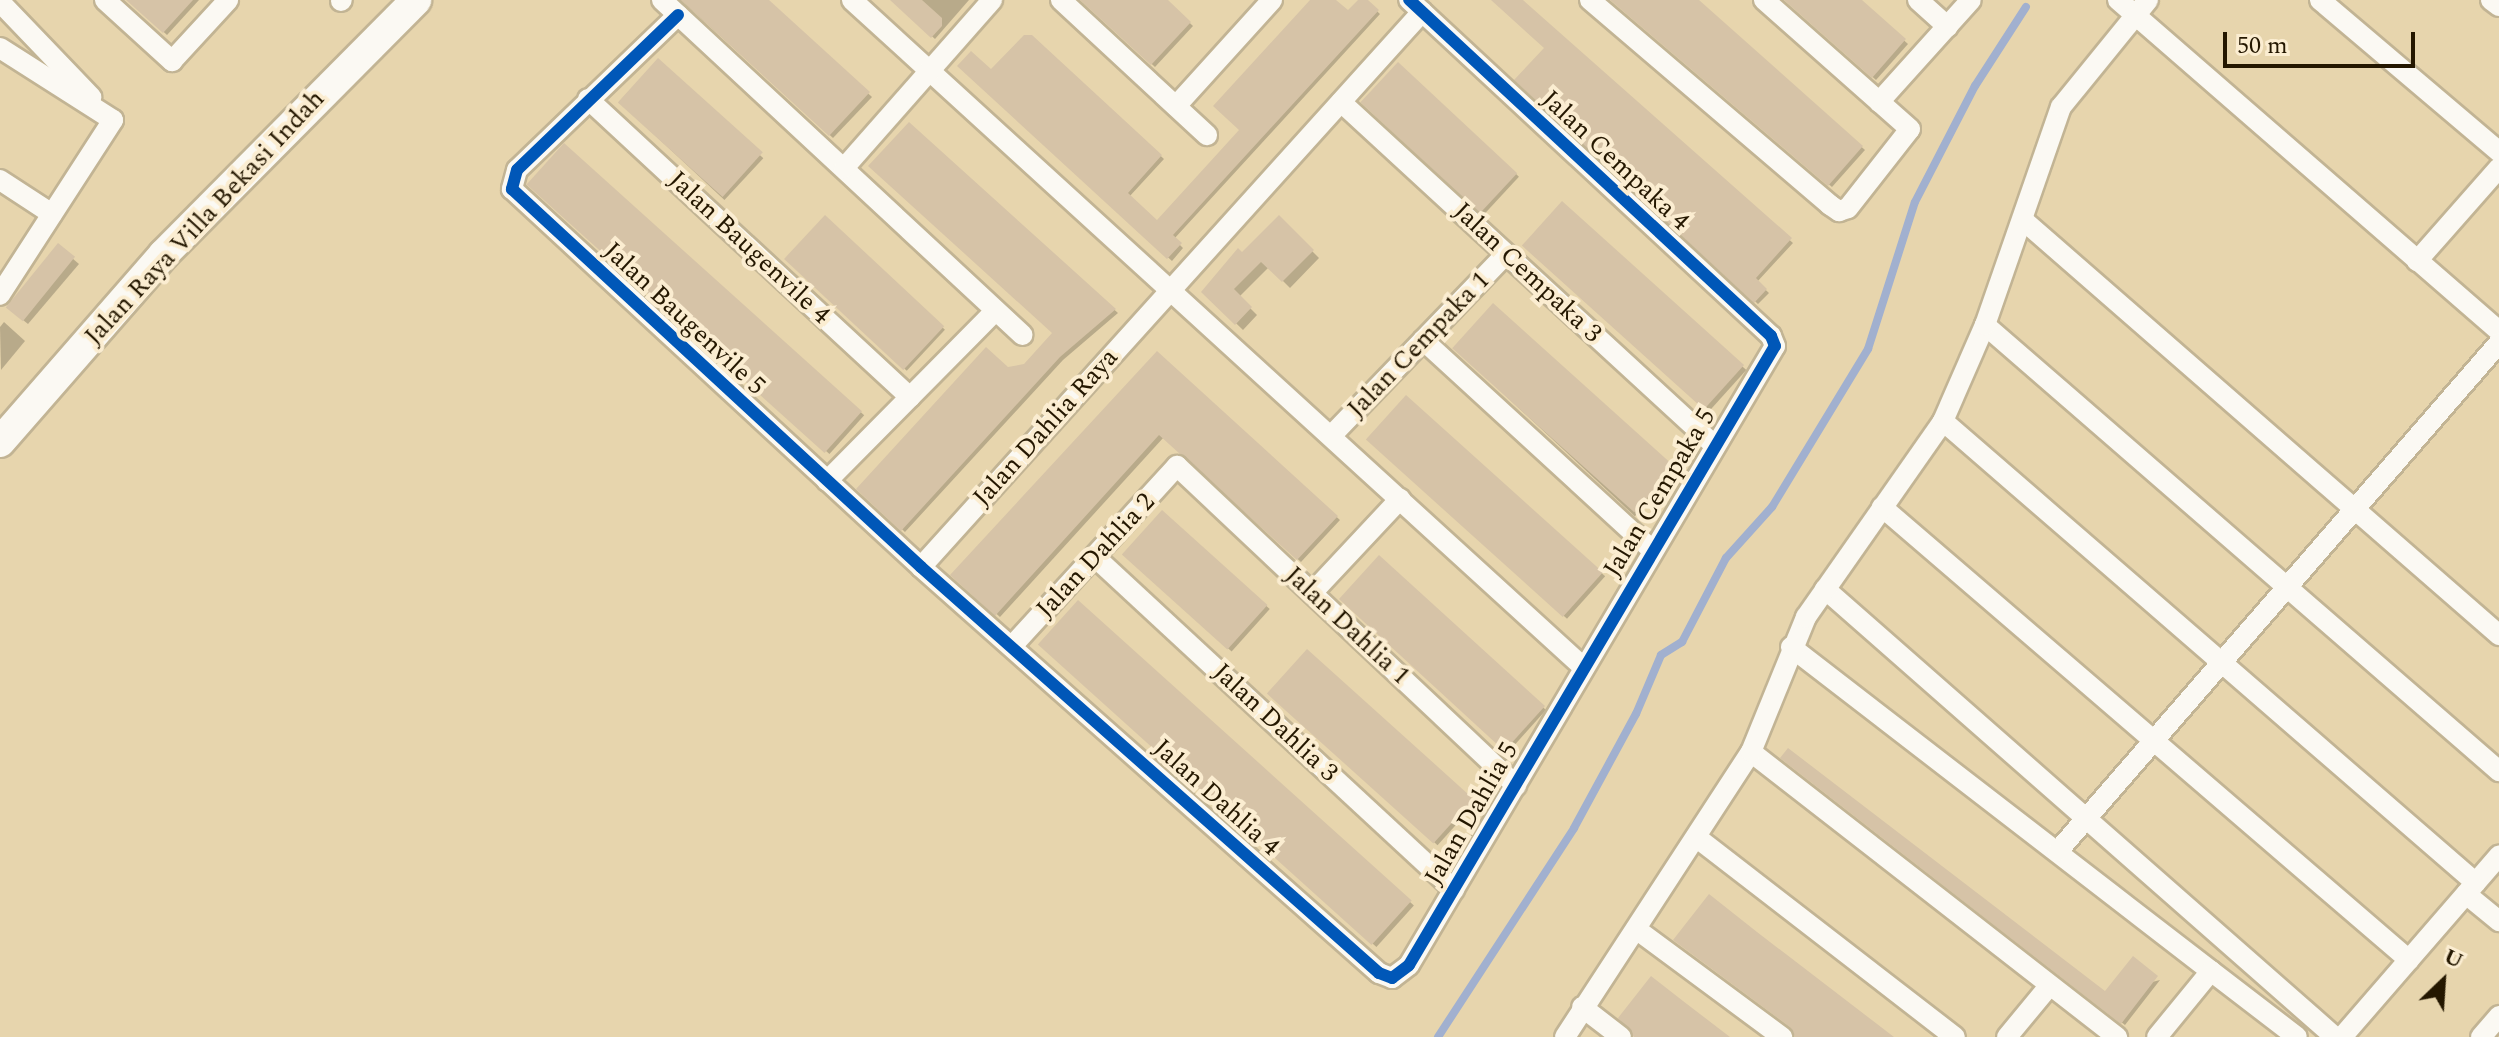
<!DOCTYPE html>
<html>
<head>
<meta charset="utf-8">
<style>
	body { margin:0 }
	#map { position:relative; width:2499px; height:1037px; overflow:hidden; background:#e7d5ad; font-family:Spectral,serif }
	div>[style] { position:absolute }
	.shadow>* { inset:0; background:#0003; transform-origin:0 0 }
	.stream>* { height:8px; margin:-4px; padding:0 4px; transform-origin:4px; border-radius:4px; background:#a1b0cf }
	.building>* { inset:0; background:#d6c3a7; transform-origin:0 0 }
	.roads { filter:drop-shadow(2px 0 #c2b494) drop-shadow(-2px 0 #c2b494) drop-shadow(0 2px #c2b494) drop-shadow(0 -2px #c2b494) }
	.street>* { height:20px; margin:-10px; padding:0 10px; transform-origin:10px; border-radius:10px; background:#fbf9f3 }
	.secondary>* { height:30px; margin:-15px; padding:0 15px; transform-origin:15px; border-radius:15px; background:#fbf9f3 }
	.cycleway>* { height:12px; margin:-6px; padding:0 6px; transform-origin:6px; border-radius:6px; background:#0057b8 }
	span { translate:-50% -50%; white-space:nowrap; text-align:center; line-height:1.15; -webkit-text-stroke:8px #fbedd1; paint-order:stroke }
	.street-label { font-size:26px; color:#241700 }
	.north { position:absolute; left:2403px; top:941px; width:80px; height:80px; -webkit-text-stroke:6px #fbedd1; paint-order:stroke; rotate:25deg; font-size:22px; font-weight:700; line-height:32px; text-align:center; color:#241700 }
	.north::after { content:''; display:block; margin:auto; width:28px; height:36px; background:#241700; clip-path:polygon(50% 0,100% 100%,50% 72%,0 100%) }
	.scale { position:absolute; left:2223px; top:32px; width:192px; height:36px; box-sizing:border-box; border:4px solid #241700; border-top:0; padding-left:10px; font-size:24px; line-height:28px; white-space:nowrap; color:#241700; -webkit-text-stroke:6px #fbedd1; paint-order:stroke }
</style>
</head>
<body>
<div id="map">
	<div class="shadow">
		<i style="clip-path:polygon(129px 0,199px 0,167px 35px)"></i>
		<i style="clip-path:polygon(681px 0,766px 0,872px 97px,833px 138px)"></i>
		<i style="clip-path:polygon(892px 0,969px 0,935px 39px)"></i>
		<i style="clip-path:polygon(1082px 0,1165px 0,1193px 26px,1155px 67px)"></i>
		<i style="clip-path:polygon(1313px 0,1333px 0,1348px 13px,1365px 0,1380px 14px,1174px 239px,1183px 248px,1172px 261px,960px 66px,991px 72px,1031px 37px,1164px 159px,1129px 197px,1157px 223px,1242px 130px)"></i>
		<i style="clip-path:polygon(1514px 0,1793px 243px,1757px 282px,1769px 293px,1758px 304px,1517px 80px,1547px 48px)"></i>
		<i style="clip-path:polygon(1613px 0,1696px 0,1865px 150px,1832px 187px)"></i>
		<i style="clip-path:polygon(1786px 0,1859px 0,1908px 44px,1876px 80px)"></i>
		<i style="left:658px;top:60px;width:144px;height:57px;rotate:43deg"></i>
		<i style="left:1399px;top:65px;width:164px;height:52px;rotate:43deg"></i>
		<i style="clip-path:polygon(909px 124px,1118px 313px,1063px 360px,905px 532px,859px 489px,1007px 369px,1025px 366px,1055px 333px)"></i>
		<i style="left:564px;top:145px;width:404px;height:52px;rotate:42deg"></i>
		<i style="left:1562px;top:204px;width:248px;height:57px;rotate:42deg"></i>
		<i style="left:825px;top:218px;width:164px;height:56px;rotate:43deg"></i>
		<i style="clip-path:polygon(1279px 218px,1319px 258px,1290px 288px,1269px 267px,1239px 297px,1257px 315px,1243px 330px,1204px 292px)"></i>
		<i style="clip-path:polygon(58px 246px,79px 264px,28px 324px,13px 312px)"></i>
		<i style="left:1493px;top:306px;width:247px;height:57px;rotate:43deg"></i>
		<i style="clip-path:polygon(4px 322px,25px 341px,1px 370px,0 327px)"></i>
		<i style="clip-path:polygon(1157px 354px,1340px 520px,1301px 562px,1164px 437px,1000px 617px,953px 575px)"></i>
		<i style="left:1406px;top:397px;width:268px;height:57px;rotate:42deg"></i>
		<i style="left:1162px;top:512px;width:145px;height:57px;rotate:42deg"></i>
		<i style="clip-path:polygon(1379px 558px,1546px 710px,1511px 749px,1505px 749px,1341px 599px)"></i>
		<i style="left:1078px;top:603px;width:452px;height:56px;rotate:42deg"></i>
		<i style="left:1307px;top:651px;width:227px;height:57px;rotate:42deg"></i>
		<i style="clip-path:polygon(1786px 761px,2105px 994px,2160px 980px,2125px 1025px)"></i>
	</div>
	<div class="stream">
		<i style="left:1438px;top:1037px;width:249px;rotate:-56.9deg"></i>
		<i style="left:1574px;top:828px;width:130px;rotate:-61.5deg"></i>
		<i style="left:1636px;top:714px;width:64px;rotate:-67deg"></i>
		<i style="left:1661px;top:655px;width:25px;rotate:-32deg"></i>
		<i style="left:1682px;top:642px;width:95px;rotate:-62.4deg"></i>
		<i style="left:1726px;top:558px;width:69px;rotate:-48deg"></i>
		<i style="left:1772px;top:507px;width:185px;rotate:-58.7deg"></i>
		<i style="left:1868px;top:349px;width:154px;rotate:-72.3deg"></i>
		<i style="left:1915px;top:202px;width:131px;rotate:-62.7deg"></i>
		<i style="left:1975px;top:86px;width:94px;rotate:-57.2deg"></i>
	</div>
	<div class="building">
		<i style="clip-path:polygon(126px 0,193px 0,163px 33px)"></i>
		<i style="clip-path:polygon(681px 0,769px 0,870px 92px,829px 136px)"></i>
		<i style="clip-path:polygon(890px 0,922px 0,942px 18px,942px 26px,931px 38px)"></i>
		<i style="clip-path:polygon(1080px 0,1168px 0,1191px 22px,1151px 65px)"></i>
		<i style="clip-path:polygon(1310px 0,1336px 0,1348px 10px,1358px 0,1368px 0,1379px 10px,1173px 235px,1182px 243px,1167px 259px,957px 66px,971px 51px,991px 69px,1024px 35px,1032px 35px,1162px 155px,1128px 193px,1157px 220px,1239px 130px,1213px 106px)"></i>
		<i style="clip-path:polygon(1491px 0,1523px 0,1792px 238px,1756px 278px,1767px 289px,1754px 303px,1514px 80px,1544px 48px)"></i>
		<i style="clip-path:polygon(1610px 0,1699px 0,1863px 146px,1828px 186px)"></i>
		<i style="clip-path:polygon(1784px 0,1862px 0,1906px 39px,1872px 78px)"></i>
		<i style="left:658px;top:58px;width:141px;height:60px;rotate:42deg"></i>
		<i style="left:1398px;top:62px;width:163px;height:55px;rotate:43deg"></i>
		<i style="clip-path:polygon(909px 122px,1116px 309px,1060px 357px,901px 531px,856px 489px,986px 347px,1008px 367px,1024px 364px,1052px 333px,868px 166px)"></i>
		<i style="left:564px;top:143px;width:401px;height:56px;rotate:42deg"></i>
		<i style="left:1562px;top:201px;width:245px;height:60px;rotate:42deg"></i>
		<i style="left:825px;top:215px;width:163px;height:60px;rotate:43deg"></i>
		<i style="clip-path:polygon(1279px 215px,1314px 250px,1282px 282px,1261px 262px,1234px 289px,1252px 307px,1235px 325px,1201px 292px,1238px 248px,1242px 252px)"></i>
		<i style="left:58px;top:243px;width:22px;height:83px;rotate:39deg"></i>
		<i style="left:1493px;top:303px;width:245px;height:61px;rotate:42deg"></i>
		<i style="clip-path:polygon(1157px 351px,1338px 516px,1297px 560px,1159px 435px,995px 616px,950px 575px)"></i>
		<i style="left:1406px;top:395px;width:265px;height:60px;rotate:42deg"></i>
		<i style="left:1162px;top:510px;width:142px;height:60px;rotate:42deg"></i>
		<i style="clip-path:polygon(1379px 555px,1545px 706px,1508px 747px,1500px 747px,1339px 599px)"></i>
		<i style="left:1078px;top:600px;width:449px;height:60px;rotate:42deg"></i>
		<i style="left:1307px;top:649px;width:224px;height:60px;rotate:42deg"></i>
		<i style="clip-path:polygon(1788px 748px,2105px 991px,2133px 956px,2158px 976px,2121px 1024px,1780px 758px)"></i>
		<i style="clip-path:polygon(1709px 894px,1757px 932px,1894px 1037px,1795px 1037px,1790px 1027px,1673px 940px)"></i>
		<i style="clip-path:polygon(1651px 976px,1683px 1001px,1730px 1037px,1634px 1037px,1618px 1018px)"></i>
	</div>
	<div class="roads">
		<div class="street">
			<i style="left:105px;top:0;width:91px;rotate:42.3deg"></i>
			<i style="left:172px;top:61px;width:83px;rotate:-47.4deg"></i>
			<i style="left:662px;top:0;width:492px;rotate:42.9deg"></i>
			<i style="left:852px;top:0;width:988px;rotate:42.38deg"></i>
			<i style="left:1061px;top:0;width:199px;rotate:42.8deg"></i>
			<i style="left:1590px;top:0;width:316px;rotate:40.5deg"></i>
			<i style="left:1830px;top:205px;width:11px;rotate:34deg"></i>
			<i style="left:1839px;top:211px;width:9px;rotate:-18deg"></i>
			<i style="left:1848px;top:208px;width:100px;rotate:-51.9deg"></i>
			<i style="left:1910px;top:129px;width:195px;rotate:-138.5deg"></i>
			<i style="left:1918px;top:0;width:40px;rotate:42deg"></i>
			<i style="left:2118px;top:0;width:505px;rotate:40.98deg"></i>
			<i style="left:2320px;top:0;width:235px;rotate:40.3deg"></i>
			<i style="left:2491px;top:0;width:10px;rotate:37deg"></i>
			<i style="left:341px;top:1px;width:1px;rotate:-45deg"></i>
			<i style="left:0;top:2px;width:132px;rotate:46.2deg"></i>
			<i style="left:678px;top:15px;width:223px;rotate:136.1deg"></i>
			<i style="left:517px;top:170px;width:20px;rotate:105deg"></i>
			<i style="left:512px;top:189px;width:557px;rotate:42.74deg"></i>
			<i style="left:921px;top:567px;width:612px;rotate:41.56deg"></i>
			<i style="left:1379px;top:973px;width:14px;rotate:21deg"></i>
			<i style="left:1392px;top:978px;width:21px;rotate:-37deg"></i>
			<i style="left:1409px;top:965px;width:719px;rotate:-59.41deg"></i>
			<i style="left:1775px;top:346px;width:11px;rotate:-112deg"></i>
			<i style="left:1771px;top:336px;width:494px;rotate:-137.1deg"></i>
			<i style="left:0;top:48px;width:134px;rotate:32.5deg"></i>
			<i style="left:113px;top:120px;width:208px;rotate:122.9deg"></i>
			<i style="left:588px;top:99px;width:439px;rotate:42.8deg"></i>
			<i style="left:1341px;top:102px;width:505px;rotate:42.59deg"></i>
			<i style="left:1879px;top:102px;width:137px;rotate:-48deg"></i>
			<i style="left:1176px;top:106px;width:143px;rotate:-47.8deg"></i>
			<i style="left:844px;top:168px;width:224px;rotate:-48.6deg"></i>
			<i style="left:0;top:180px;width:62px;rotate:33.2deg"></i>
			<i style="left:2023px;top:220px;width:632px;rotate:41.08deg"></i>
			<i style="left:2417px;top:261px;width:124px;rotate:-48.6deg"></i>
			<i style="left:1985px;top:325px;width:681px;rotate:40.95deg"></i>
			<i style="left:1423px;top:340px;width:309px;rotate:42.5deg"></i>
			<i style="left:1943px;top:421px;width:705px;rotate:40.92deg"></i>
			<i style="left:1331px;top:436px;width:252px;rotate:-46.1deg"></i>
			<i style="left:827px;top:481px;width:238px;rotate:-45.3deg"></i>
			<i style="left:1882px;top:507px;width:695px;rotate:40.68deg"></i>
			<i style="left:1096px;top:558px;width:488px;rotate:42.8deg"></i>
			<i style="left:921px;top:567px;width:748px;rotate:-47.93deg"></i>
			<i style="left:1825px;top:589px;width:679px;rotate:41.3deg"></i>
			<i style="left:1312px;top:593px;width:129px;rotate:-46.9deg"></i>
			<i style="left:1013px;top:645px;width:243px;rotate:-47.5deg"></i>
			<i style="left:1177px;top:466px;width:466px;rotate:43.3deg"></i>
			<i style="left:1791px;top:647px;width:530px;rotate:37.65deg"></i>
			<i style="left:2211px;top:971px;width:85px;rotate:129.3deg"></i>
			<i style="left:1751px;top:752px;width:464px;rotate:37.9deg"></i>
			<i style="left:1696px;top:837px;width:327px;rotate:37.7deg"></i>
			<i style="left:2058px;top:851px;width:673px;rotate:-49.04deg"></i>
			<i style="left:2466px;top:894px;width:43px;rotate:39.3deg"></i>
			<i style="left:1636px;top:929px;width:182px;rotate:36.5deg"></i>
			<i style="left:2211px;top:971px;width:108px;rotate:37.5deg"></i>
			<i style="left:1582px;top:1007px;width:49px;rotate:37.6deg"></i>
			<i style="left:1565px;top:1037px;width:340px;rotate:-56.9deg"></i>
			<i style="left:1751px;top:752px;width:146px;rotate:-67.8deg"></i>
			<i style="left:1806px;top:617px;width:239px;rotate:-55deg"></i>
			<i style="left:1943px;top:421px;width:105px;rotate:-66.4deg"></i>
			<i style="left:1985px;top:325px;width:231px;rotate:-70.8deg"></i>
			<i style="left:2061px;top:107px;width:138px;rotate:-50.9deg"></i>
			<i style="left:2007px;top:1037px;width:67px;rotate:-50.4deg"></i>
			<i style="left:2342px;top:1037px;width:240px;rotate:-49.1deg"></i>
			<i style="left:2481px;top:1037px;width:28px;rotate:-49deg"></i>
		</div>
		<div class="secondary">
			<i style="left:0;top:442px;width:249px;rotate:-48.9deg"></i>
			<i style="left:164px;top:254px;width:358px;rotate:-45.2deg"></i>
		</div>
	</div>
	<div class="cycleway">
		<i style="left:678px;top:15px;width:223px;rotate:136.1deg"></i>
		<i style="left:517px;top:170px;width:20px;rotate:105deg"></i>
		<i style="left:512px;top:189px;width:557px;rotate:42.74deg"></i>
		<i style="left:921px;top:567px;width:612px;rotate:41.56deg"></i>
		<i style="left:1379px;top:973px;width:14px;rotate:21deg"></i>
		<i style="left:1392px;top:978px;width:21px;rotate:-37deg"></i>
		<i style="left:1409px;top:965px;width:719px;rotate:-59.41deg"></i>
		<i style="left:1775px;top:346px;width:11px;rotate:-112deg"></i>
		<i style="left:1771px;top:336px;width:494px;rotate:-137.1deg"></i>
	</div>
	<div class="street-label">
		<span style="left:1615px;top:161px;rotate:43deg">Jalan Cempaka 4</span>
		<span style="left:205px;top:218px;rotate:-47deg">Jalan Raya Villa Bekasi Indah</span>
		<span style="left:749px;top:248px;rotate:43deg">Jalan Baugenvile 4</span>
		<span style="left:1527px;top:273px;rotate:43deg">Jalan Cempaka 3</span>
		<span style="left:684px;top:319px;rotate:43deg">Jalan Baugenvile 5</span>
		<span style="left:1419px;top:345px;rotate:-46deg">Jalan Cempaka 1</span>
		<span style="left:1046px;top:428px;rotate:-48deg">Jalan Dahlia Raya</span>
		<span style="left:1660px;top:493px;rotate:-59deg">Jalan Cempaka 5</span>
		<span style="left:1096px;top:556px;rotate:-47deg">Jalan Dahlia 2</span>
		<span style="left:1347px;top:626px;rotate:43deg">Jalan Dahlia 1</span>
		<span style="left:1275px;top:723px;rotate:43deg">Jalan Dahlia 3</span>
		<span style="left:1216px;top:798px;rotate:42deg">Jalan Dahlia 4</span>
		<span style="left:1472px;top:814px;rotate:-60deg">Jalan Dahlia 5</span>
	</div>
	<div class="north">U</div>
	<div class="scale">50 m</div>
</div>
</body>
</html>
